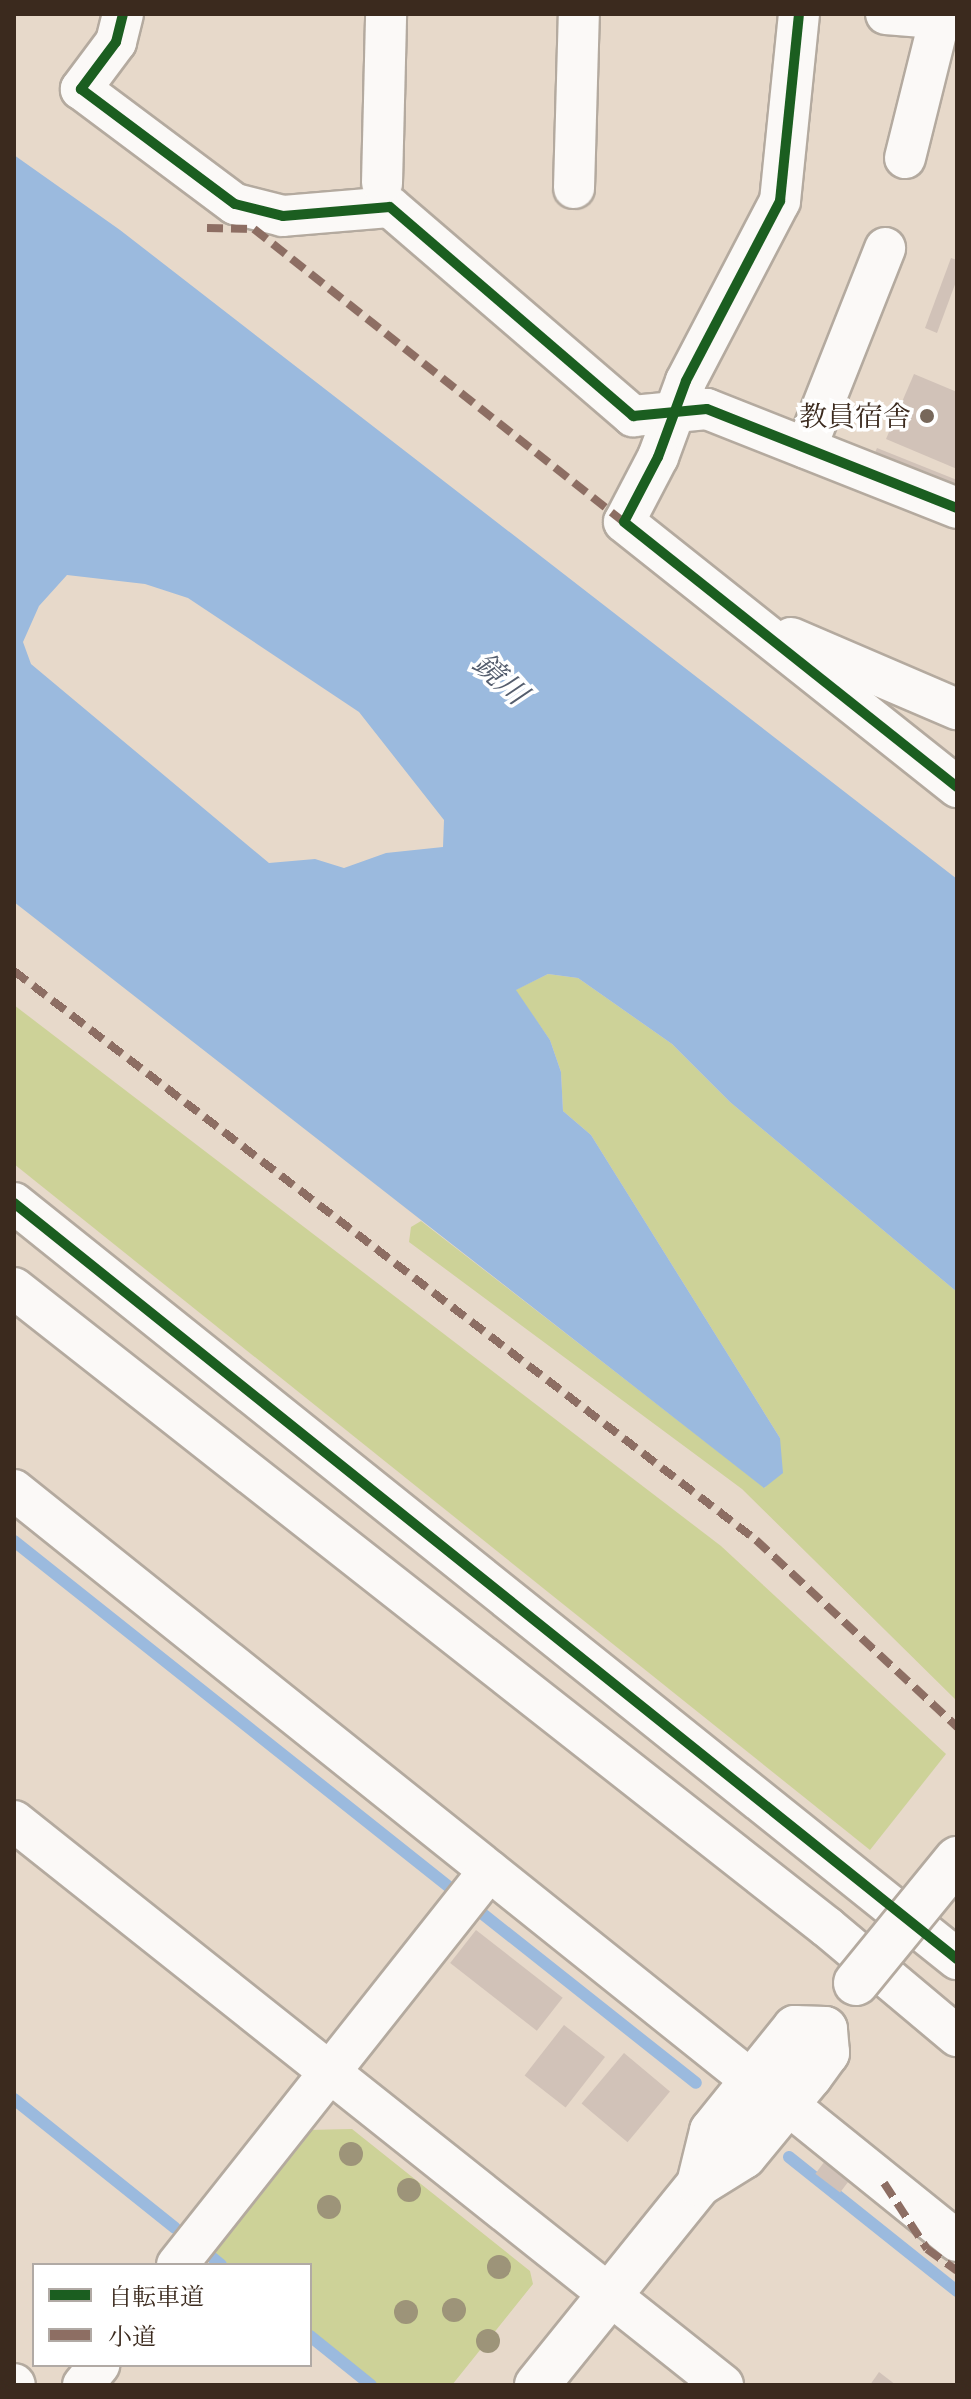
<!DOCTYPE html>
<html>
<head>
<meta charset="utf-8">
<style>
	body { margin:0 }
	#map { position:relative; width:971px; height:2399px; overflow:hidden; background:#e7d9ca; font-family:"Gentium Book Plus","Noto Serif JP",serif }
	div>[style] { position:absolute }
	.green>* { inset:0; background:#cdd298 }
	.water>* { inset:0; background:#9bbade }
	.stream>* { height:12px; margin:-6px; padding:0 6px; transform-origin:6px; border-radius:6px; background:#9bbade }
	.building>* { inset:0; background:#d1c2b8; transform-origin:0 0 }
	.roads { filter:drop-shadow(2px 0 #b4aa9f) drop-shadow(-2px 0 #b4aa9f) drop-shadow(0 2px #b4aa9f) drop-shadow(0 -2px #b4aa9f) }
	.street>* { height:40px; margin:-20px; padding:0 20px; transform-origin:20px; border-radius:20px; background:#fbf9f7 }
	.secondary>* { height:44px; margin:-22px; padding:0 22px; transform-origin:22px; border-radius:22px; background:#fbf9f7 }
	.bridges { filter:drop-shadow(2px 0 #b4aa9f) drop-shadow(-2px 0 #b4aa9f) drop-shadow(0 2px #b4aa9f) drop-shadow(0 -2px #b4aa9f) }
	.secondary-bridge>* { height:44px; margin:-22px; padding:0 22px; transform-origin:22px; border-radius:22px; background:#fbf9f7 }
	.quiet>* { height:8px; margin-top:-4px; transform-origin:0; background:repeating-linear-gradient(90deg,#8d6e63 0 16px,transparent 0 24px) }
	.cycleway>* { height:10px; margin:-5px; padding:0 5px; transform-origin:5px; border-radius:5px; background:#1b5e20 }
	.trees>* { width:24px; height:24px; margin:-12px; border-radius:50%; background:#9d9479 }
	.dots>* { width:22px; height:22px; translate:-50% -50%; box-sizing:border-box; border:4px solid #fff; border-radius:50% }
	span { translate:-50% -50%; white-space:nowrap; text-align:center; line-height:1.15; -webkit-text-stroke:7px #fff; paint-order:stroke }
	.poi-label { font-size:28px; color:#3b2a1e }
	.right { translate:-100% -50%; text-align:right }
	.water-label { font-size:30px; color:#555e6e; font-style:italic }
	.frame { position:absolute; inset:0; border:16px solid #3b2a1e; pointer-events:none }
	.legend { position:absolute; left:32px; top:2263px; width:280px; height:104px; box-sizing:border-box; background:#fff; border:2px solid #b1aaa5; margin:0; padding:10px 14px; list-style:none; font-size:24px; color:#3b2a1e }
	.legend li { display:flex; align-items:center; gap:16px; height:40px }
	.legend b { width:40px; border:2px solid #b1aaa5 }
</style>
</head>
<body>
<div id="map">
	<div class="green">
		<i style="clip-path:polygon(548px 974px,578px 978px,672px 1044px,730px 1102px,957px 1292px,957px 1701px,742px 1489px,409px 1242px,411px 1227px,421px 1221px,765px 1488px,780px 1438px,591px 1135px,563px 1111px,561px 1072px,550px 1040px,515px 990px)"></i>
		<i style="clip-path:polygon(14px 1005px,721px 1546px,946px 1754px,870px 1850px,14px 1164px)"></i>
		<i style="clip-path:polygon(352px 2129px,530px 2271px,533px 2284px,452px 2385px,378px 2385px,310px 2330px,310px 2265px,229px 2265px,211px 2250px,307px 2130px)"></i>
	</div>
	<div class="water">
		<i style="clip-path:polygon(evenodd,14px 155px,120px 230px,957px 879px,957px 1292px,730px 1102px,672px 1044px,578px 978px,548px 974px,516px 990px,550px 1040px,561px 1072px,563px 1111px,591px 1135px,780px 1438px,783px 1473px,764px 1488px,14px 902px,14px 155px,67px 575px,145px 584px,188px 598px,359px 712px,444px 820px,443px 847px,386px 853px,344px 868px,315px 859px,269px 863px,31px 664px,23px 642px,39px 606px,67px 575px)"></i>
	</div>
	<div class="stream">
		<i style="left:14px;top:1541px;width:567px;rotate:38.49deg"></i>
		<i style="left:474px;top:1907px;width:283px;rotate:38.4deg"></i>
		<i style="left:14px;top:2099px;width:206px;rotate:38.7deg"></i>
		<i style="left:789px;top:2157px;width:215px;rotate:38.6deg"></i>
		<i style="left:208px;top:2254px;width:17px;rotate:40deg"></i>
		<i style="left:310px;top:2336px;width:78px;rotate:38.8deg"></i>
	</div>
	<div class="building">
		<i style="clip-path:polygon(951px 258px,957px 260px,957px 279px,937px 333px,925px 328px)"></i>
		<i style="clip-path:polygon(914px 374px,957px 392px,957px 469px,886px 439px)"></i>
		<i style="clip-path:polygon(877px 448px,957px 480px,957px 493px,873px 457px)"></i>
		<i style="left:476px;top:1930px;width:110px;height:42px;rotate:38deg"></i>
		<i style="left:564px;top:2025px;width:52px;height:64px;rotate:38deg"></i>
		<i style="left:624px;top:2053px;width:60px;height:66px;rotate:40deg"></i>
		<i style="left:828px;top:2157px;width:31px;height:21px;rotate:37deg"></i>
		<i style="clip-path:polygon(879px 2372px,896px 2385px,870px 2385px)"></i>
	</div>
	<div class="roads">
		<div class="street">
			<i style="left:123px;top:14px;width:29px;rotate:104deg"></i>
			<i style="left:116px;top:42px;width:59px;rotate:126.7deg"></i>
			<i style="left:81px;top:89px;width:192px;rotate:36.8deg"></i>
			<i style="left:235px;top:204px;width:49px;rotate:14deg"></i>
			<i style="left:283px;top:216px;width:107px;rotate:-4.8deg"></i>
			<i style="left:390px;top:207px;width:321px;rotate:40.7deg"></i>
			<i style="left:633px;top:416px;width:74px;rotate:-5.4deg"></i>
			<i style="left:707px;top:409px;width:269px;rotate:21.6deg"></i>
			<i style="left:799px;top:14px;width:188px;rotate:95.8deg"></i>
			<i style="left:780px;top:201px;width:203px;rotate:117.6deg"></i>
			<i style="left:686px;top:381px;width:81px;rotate:110.2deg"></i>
			<i style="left:658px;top:457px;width:73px;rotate:117.6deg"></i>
			<i style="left:624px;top:522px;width:426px;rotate:38.5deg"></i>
			<i style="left:886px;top:14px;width:71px;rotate:4.8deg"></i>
			<i style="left:905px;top:158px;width:144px;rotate:-76deg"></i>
			<i style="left:382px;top:183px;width:169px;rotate:-88.6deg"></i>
			<i style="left:574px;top:188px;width:174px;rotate:-88.4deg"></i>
			<i style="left:806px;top:448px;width:215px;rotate:-68.4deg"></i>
			<i style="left:791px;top:638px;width:181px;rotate:23.2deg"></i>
			<i style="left:14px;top:1203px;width:1209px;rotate:38.72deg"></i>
			<i style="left:14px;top:1288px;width:1034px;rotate:38.17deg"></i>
			<i style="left:827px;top:1927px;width:170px;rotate:40deg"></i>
			<i style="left:14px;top:1490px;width:945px;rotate:38.69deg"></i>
			<i style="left:14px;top:1821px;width:906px;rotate:38.5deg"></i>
			<i style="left:786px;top:2103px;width:220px;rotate:38.9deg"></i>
			<i style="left:177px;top:2265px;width:503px;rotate:-51.63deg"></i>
			<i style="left:14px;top:2384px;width:1px;rotate:45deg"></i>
			<i style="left:83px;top:2385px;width:26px;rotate:-51deg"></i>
		</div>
		<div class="secondary">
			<i style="left:537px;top:2385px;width:258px;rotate:-51.1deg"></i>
			<i style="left:699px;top:2184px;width:53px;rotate:-31.9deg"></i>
			<i style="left:744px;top:2156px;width:104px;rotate:-50.5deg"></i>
			<i style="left:810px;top:2076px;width:29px;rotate:-54deg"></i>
			<i style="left:827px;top:2053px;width:24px;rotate:-95deg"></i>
			<i style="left:825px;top:2029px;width:30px;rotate:-178deg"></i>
			<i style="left:795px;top:2028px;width:132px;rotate:128.9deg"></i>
			<i style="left:712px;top:2131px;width:55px;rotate:103.8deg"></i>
		</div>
	</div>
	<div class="bridges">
		<div class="secondary-bridge">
			<i style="left:856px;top:1983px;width:160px;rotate:-50.8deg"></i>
		</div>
	</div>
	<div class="quiet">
		<i style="left:207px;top:228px;width:47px;rotate:1.2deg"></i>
		<i style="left:254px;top:229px;width:472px;rotate:38.4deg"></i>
		<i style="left:14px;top:971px;width:935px;rotate:37.48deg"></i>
		<i style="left:756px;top:1540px;width:275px;rotate:42.9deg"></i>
		<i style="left:884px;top:2183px;width:79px;rotate:56.9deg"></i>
		<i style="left:927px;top:2249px;width:37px;rotate:36deg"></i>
	</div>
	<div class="cycleway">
		<i style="left:123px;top:14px;width:29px;rotate:104deg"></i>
		<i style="left:116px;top:42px;width:59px;rotate:126.7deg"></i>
		<i style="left:81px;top:89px;width:192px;rotate:36.8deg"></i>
		<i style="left:235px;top:204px;width:49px;rotate:14deg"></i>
		<i style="left:283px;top:216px;width:107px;rotate:-4.8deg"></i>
		<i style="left:390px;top:207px;width:321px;rotate:40.7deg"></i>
		<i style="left:633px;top:416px;width:74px;rotate:-5.4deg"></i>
		<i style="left:707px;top:409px;width:269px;rotate:21.6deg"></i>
		<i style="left:799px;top:14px;width:188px;rotate:95.8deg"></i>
		<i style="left:780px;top:201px;width:203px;rotate:117.6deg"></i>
		<i style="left:686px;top:381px;width:81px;rotate:110.2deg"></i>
		<i style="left:658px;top:457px;width:73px;rotate:117.6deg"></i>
		<i style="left:624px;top:522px;width:426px;rotate:38.5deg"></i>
		<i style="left:14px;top:1203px;width:1209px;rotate:38.72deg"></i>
	</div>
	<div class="trees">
		<i style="left:351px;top:2154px"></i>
		<i style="left:409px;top:2190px"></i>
		<i style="left:329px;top:2207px"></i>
		<i style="left:499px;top:2267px"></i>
		<i style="left:454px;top:2310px"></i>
		<i style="left:406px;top:2312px"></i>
		<i style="left:488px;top:2341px"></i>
	</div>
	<div class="dots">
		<i style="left:927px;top:416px;background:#77675a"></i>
	</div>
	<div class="poi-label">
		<span class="right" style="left:911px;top:416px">教員宿舎</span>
	</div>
	<div class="water-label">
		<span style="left:501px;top:678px;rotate:42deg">鏡川</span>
	</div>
	<div class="frame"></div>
	<ul class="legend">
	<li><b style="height:10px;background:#1b5e20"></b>自転車道</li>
	<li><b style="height:10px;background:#8d6e63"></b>小道</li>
	</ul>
</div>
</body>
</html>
